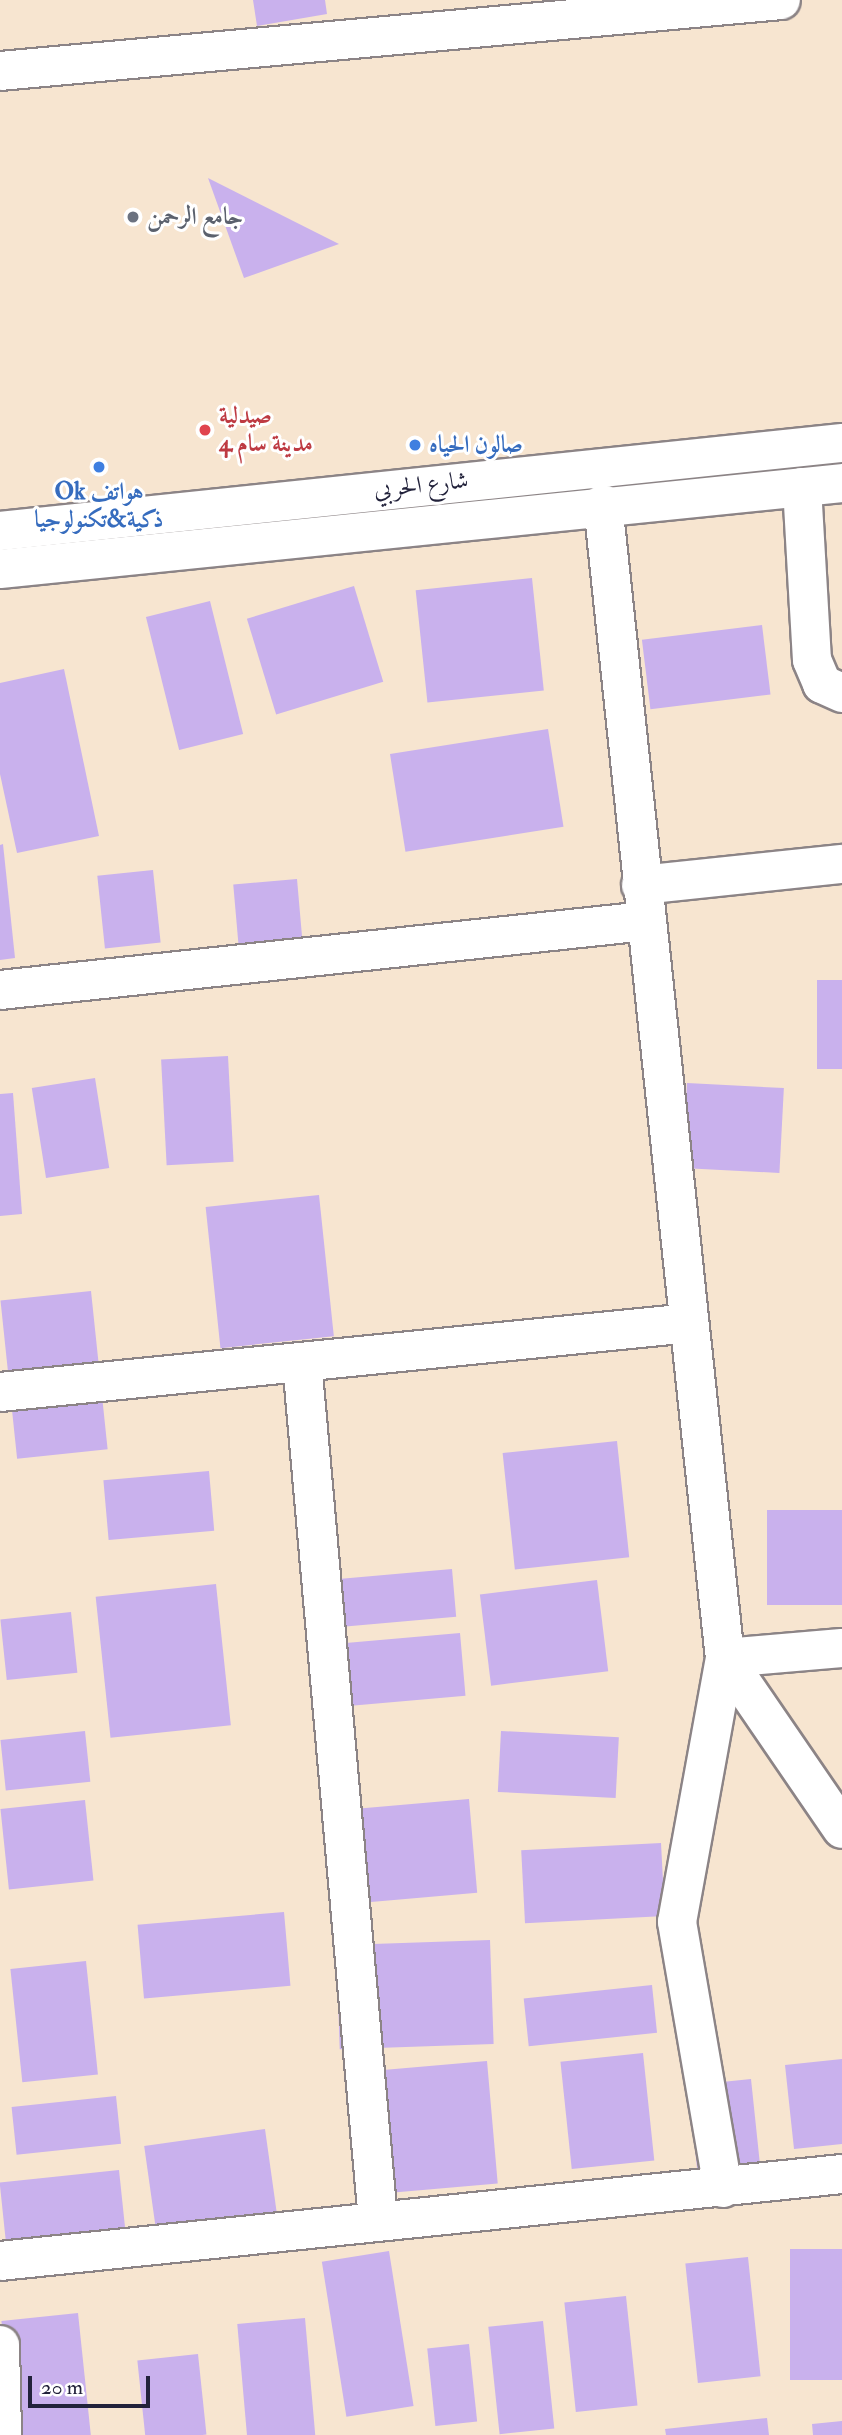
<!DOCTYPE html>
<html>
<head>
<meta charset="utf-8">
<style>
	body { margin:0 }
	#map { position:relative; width:842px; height:2435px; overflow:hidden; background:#f7e5d0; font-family:"IM FELL Double Pica",Amiri,serif }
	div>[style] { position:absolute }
	.building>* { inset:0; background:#c9b1ed; transform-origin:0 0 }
	.roads { filter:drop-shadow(2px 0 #8c8486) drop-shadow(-2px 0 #8c8486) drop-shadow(0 2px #8c8486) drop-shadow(0 -2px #8c8486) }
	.minor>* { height:38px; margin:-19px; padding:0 19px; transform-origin:19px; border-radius:19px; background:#fff }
	.dots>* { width:19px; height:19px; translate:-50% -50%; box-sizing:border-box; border:4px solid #fff; border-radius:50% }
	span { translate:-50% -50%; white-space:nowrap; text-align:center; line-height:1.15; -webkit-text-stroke:6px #fff; paint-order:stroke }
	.worship-label { font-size:24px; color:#5b616d; font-weight:700 }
	.left { translate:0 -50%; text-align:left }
	.health-label { font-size:24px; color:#be3a42; font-weight:700 }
	.shop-label { font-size:24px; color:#366cbe; font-weight:700 }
	.street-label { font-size:24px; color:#22223b }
	.scale { position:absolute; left:28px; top:2376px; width:122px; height:32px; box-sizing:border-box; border:4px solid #22223b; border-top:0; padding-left:9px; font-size:21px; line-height:24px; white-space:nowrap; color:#22223b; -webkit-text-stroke:5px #fff; paint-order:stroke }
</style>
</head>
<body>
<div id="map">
	<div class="building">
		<i style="clip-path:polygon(253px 0,325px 0,327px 14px,257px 26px)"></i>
		<i style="clip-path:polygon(208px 178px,339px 244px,244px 278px)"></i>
		<i style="left:532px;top:578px;width:113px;height:117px;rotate:84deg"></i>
		<i style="left:354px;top:586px;width:100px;height:112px;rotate:73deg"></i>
		<i style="left:210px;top:601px;width:137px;height:66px;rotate:76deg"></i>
		<i style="left:762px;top:625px;width:70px;height:121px;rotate:83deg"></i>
		<i style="clip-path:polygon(64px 669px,99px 836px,17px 853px,0 774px,0 683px)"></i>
		<i style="left:548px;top:729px;width:99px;height:160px;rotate:81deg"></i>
		<i style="clip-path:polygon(3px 844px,15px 958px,0 960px,0 845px)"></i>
		<i style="left:153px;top:870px;width:73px;height:56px;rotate:84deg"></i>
		<i style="left:297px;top:879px;width:63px;height:64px;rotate:85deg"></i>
		<i style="left:817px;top:980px;width:25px;height:89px"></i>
		<i style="left:228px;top:1056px;width:106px;height:67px;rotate:87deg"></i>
		<i style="left:95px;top:1078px;width:91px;height:64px;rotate:81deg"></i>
		<i style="left:687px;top:1083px;width:97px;height:85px;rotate:3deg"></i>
		<i style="clip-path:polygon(13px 1093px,22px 1214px,0 1216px,0 1094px)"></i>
		<i style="left:319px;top:1195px;width:142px;height:114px;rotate:84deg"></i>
		<i style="left:91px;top:1291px;width:159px;height:91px;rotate:84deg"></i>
		<i style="left:617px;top:1441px;width:117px;height:115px;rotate:84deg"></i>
		<i style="left:209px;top:1471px;width:60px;height:106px;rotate:85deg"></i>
		<i style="left:842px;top:1510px;width:95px;height:75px;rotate:90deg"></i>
		<i style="left:452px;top:1569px;width:48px;height:145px;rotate:85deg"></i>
		<i style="left:597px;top:1580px;width:92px;height:118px;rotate:83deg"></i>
		<i style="left:216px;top:1584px;width:142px;height:121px;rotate:84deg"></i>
		<i style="left:71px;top:1612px;width:61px;height:71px;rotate:84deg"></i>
		<i style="left:460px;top:1633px;width:63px;height:149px;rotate:85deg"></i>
		<i style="left:85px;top:1731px;width:51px;height:85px;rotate:84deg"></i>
		<i style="left:501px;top:1731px;width:118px;height:61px;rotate:3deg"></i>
		<i style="left:469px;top:1799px;width:94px;height:121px;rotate:85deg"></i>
		<i style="left:85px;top:1800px;width:81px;height:85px;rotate:84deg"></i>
		<i style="left:661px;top:1843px;width:73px;height:140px;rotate:87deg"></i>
		<i style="left:284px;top:1912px;width:74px;height:147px;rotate:85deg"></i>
		<i style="left:490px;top:1940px;width:104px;height:154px;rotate:88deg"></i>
		<i style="left:86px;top:1961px;width:114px;height:76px;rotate:84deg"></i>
		<i style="left:652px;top:1985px;width:48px;height:129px;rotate:84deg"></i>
		<i style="left:643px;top:2053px;width:108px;height:83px;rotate:84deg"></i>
		<i style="clip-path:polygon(842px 2059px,842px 2144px,794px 2149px,785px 2065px)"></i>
		<i style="left:487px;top:2061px;width:123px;height:110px;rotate:85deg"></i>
		<i style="left:751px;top:2079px;width:96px;height:63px;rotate:84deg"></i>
		<i style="left:116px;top:2096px;width:48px;height:105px;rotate:84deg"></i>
		<i style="left:265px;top:2129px;width:88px;height:122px;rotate:82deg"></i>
		<i style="left:119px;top:2170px;width:76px;height:120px;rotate:84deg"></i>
		<i style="left:842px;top:2249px;width:131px;height:52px;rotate:90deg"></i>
		<i style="left:389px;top:2251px;width:157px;height:68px;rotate:81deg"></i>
		<i style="left:748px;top:2257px;width:120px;height:63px;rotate:84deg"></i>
		<i style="left:626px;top:2296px;width:110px;height:62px;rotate:84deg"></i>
		<i style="left:78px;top:2313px;width:123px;height:77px;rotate:84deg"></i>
		<i style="left:305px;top:2318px;width:118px;height:68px;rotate:85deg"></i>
		<i style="left:543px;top:2321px;width:108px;height:55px;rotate:84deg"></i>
		<i style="left:469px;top:2344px;width:78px;height:42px;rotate:84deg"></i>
		<i style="left:198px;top:2354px;width:81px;height:61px;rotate:84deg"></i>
		<i style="clip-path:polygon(767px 2418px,769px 2435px,666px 2435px,665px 2429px)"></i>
		<i style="clip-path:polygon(842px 2421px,842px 2435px,813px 2435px,812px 2424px)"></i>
	</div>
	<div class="roads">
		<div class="minor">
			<i style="left:0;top:71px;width:784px;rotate:-5.19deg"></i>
			<i style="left:802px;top:487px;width:173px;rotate:86.7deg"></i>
			<i style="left:812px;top:660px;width:26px;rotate:67deg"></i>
			<i style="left:822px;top:684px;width:22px;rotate:24deg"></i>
			<i style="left:603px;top:504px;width:1160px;rotate:83.97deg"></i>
			<i style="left:725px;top:1658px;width:268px;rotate:100.3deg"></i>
			<i style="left:677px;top:1922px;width:270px;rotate:80.2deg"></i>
			<i style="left:0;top:531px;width:847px;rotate:-5.97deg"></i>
			<i style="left:0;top:569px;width:846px;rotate:-5.83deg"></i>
			<i style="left:641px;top:885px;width:202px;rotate:-6deg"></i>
			<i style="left:0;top:990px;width:650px;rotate:-6.1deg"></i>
			<i style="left:302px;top:1362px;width:861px;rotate:84.94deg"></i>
			<i style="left:0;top:1392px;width:693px;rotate:-5.71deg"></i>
			<i style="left:725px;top:1658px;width:207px;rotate:55.6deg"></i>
			<i style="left:725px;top:1658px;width:117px;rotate:-4.9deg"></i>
			<i style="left:0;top:2261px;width:846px;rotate:-5.9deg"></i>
			<i style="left:0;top:2345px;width:90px;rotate:88.7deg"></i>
		</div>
	</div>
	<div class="dots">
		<i style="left:133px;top:217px;background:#6b7280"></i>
		<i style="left:205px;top:430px;background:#e0444e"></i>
		<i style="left:415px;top:445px;background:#3f7fe0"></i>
		<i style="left:99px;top:467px;background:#3f7fe0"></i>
	</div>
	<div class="worship-label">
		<span class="left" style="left:147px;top:217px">جامع الرحمن</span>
	</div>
	<div class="health-label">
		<span class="left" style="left:219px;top:430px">صيدلية<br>مدينة سام 4</span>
	</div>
	<div class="shop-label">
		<span class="left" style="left:429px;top:445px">صالون الحياه</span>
		<span style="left:99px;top:506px">Ok هواتف<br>ذكية&amp;تكنولوجيا</span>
	</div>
	<div class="street-label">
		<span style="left:421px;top:485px;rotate:-6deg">شارع الحربي</span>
	</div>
	<div class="scale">20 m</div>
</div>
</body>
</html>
